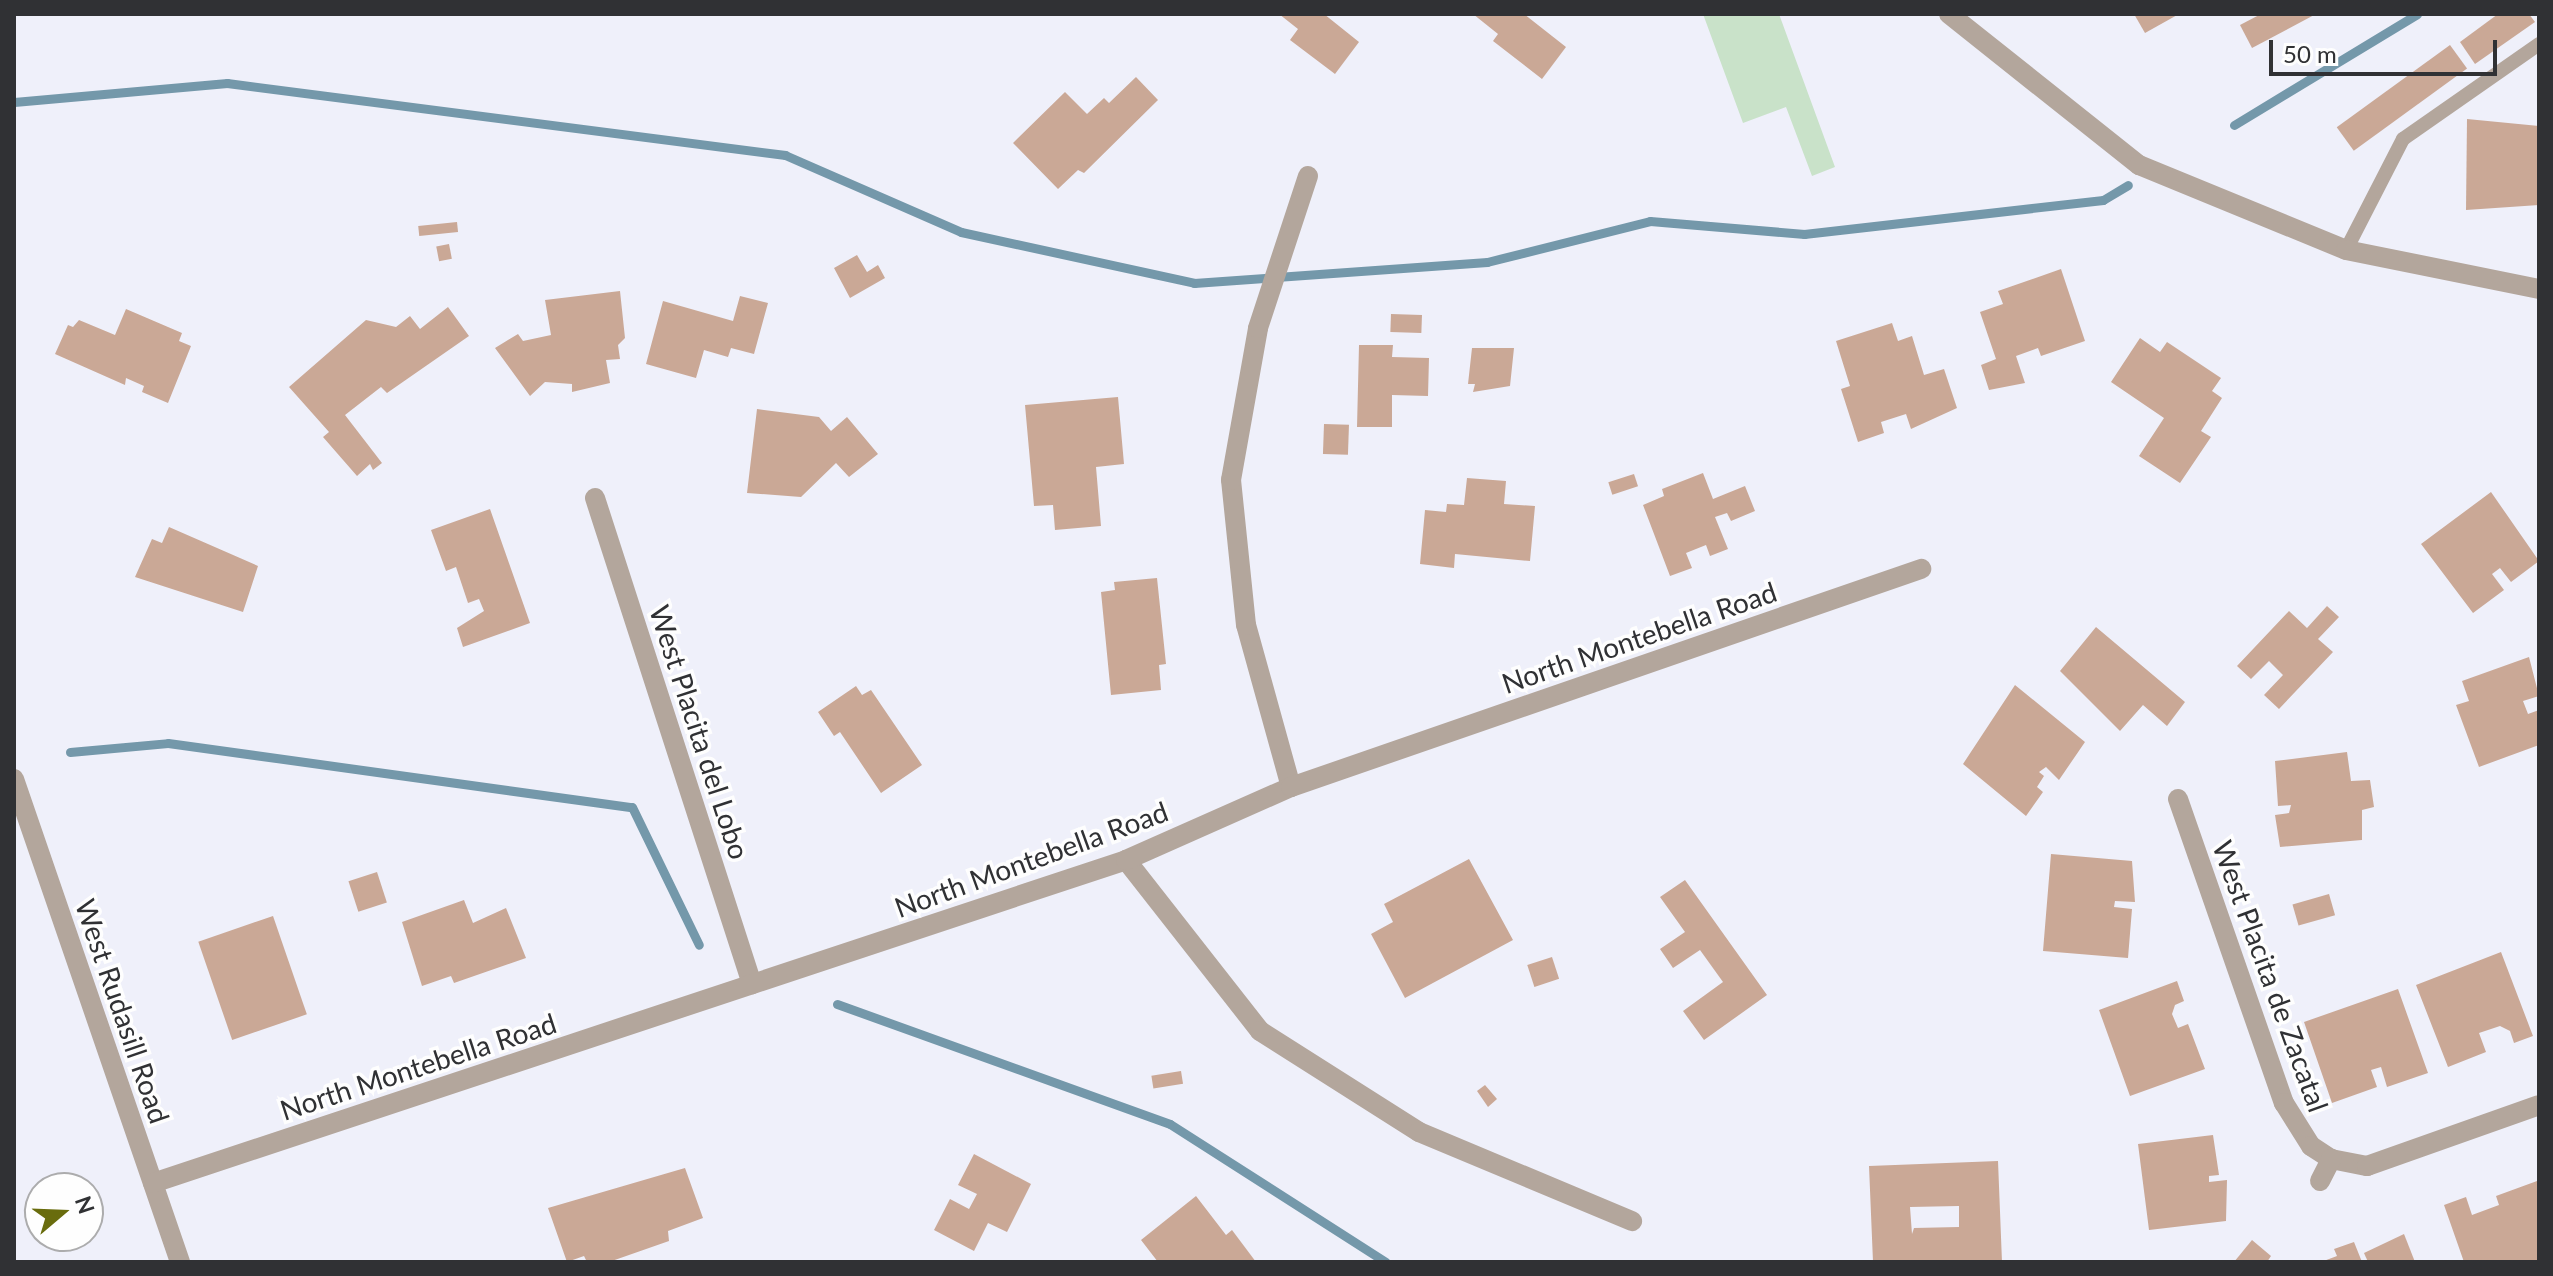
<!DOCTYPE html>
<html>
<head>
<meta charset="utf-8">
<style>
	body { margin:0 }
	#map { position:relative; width:2553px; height:1276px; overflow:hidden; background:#eff0fa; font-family:Lato,sans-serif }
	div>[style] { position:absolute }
	.green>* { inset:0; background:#c9e2c9 }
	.stream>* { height:9px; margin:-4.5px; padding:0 4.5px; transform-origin:4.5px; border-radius:4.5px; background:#7498aa }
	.building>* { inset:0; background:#caa896; transform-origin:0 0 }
	.lane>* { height:14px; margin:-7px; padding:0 7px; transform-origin:7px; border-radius:7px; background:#b3a69c }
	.street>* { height:20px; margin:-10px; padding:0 10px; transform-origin:10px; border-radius:10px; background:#b3a69c }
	span { translate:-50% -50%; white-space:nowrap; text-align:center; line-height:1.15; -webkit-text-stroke:7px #fefefe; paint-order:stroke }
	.street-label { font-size:28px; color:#303134 }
	.frame { position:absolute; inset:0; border:16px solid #303134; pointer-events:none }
	.north { position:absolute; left:24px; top:1172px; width:80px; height:80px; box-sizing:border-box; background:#fefefe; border:2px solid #acacad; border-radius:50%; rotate:71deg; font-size:22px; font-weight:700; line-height:32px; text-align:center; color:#303134 }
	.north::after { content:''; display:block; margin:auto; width:28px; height:36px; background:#696c0d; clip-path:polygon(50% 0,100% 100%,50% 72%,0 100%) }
	.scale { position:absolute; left:2269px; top:40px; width:228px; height:36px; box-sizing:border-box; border:4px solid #303134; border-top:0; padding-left:10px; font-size:24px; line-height:28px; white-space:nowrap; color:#303134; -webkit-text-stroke:6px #fefefe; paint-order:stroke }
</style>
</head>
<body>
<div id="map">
	<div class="green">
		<i style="clip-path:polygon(1703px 14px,1779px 14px,1835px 167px,1812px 176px,1786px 107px,1743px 123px)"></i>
	</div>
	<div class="stream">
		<i style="left:14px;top:102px;width:214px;rotate:-5.1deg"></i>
		<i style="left:227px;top:83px;width:563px;rotate:7.35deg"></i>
		<i style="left:785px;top:155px;width:192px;rotate:23.6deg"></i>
		<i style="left:961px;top:232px;width:239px;rotate:12.3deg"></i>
		<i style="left:1194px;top:283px;width:294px;rotate:-4.1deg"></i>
		<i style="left:1487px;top:262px;width:168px;rotate:-14.1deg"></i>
		<i style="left:1650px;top:221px;width:155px;rotate:4.8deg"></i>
		<i style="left:1804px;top:234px;width:301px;rotate:-6.5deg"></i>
		<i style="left:2103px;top:200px;width:29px;rotate:-31deg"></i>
		<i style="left:2234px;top:125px;width:214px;rotate:-31.2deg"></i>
		<i style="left:70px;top:752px;width:98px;rotate:-5.2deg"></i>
		<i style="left:168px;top:743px;width:468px;rotate:7.9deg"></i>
		<i style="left:632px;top:807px;width:153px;rotate:64.1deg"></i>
		<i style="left:837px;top:1004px;width:354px;rotate:19.8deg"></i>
		<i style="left:1170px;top:1124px;width:256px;rotate:32.6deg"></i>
	</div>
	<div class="building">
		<i style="clip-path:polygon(1279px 14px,1324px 14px,1359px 42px,1335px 74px,1290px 40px,1298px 29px)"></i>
		<i style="clip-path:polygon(1473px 14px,1524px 14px,1566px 47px,1542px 79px,1493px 41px,1498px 34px)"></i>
		<i style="clip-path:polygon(2134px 14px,2179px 14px,2145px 33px)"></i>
		<i style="clip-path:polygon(2261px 14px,2316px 14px,2252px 48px,2240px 25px)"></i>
		<i style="clip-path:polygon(2498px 14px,2529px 14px,2535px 22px,2475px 64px,2460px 42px)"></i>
		<i style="left:2450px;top:45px;width:29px;height:140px;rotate:54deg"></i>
		<i style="clip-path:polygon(1136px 77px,1158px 100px,1084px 173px,1078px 170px,1058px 189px,1013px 143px,1065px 92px,1087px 114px,1104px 98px,1109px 103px)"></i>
		<i style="clip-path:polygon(2467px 119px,2539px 126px,2539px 205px,2466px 210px)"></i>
		<i style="left:457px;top:222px;width:10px;height:39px;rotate:84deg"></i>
		<i style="left:449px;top:244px;width:15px;height:13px;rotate:79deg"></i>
		<i style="clip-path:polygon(857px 255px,867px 272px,878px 265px,885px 278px,850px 298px,834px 268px)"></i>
		<i style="clip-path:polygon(2061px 269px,2085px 341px,2041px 356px,2038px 348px,2016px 356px,2025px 383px,1989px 390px,1981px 365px,1996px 359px,1980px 312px,2003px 304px,1998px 291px)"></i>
		<i style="clip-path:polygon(620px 291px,625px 338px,618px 345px,620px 359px,606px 360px,610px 383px,572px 392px,572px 384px,545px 382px,530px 396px,495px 348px,518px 334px,523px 341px,551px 335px,545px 300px)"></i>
		<i style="clip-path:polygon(740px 296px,768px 303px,754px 354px,731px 348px,728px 357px,704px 350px,696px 378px,646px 364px,663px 301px,733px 321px)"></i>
		<i style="clip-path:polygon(448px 307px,469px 336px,387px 393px,381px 387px,345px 415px,382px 463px,373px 470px,370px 464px,357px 476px,323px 437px,329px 432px,289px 387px,366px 320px,396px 327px,410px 316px,420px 329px)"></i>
		<i style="clip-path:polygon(126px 309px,182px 333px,179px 341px,191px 346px,168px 403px,142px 392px,144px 386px,126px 378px,125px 385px,55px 354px,68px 325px,73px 327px,79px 320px,115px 335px)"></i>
		<i style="left:1391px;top:314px;width:31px;height:18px;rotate:2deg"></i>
		<i style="clip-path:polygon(1892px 323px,1898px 341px,1912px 336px,1924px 375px,1944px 369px,1957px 408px,1911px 429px,1906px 414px,1881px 422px,1884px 433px,1858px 442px,1841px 389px,1850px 386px,1836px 341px)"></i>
		<i style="clip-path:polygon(2140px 338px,2160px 352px,2167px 342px,2221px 378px,2212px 391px,2222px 398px,2201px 431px,2211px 437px,2180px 483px,2139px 456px,2164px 418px,2111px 382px)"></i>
		<i style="clip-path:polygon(1359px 345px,1393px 345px,1392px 357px,1429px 358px,1428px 396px,1392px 395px,1392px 427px,1357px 427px)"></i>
		<i style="clip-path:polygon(1472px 348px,1514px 348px,1510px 386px,1473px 392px,1475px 384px,1468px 384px)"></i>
		<i style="clip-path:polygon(1118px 397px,1124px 464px,1096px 467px,1101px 526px,1055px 530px,1053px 505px,1034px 506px,1025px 405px)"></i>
		<i style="clip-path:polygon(757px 409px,819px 417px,831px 431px,847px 417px,878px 454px,849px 477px,836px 463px,801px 497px,747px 493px)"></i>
		<i style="left:1324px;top:424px;width:25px;height:30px;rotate:2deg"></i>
		<i style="clip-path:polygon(1703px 473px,1713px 499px,1745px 486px,1755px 511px,1731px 521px,1727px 513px,1715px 517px,1728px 549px,1710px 556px,1706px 545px,1686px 553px,1692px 568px,1670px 576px,1643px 505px,1664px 496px,1662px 489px)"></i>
		<i style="left:1634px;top:474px;width:13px;height:27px;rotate:72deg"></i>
		<i style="clip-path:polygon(1467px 478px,1506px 481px,1504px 504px,1535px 506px,1530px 561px,1455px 554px,1454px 568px,1420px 564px,1425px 510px,1446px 512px,1447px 504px,1464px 505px)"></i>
		<i style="clip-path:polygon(2491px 492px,2539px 561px,2511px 582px,2500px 568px,2492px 574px,2504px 590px,2473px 613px,2421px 544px)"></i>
		<i style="clip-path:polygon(490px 509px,530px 623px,463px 647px,457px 628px,484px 611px,479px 599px,468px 603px,456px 567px,446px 571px,431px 530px)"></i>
		<i style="clip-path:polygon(169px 527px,258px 566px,243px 612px,135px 577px,152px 539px,162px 543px)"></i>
		<i style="clip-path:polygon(1157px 578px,1166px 664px,1159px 665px,1161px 690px,1111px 695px,1101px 592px,1115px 590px,1114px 582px)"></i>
		<i style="clip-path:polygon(2327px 606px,2339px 617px,2318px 639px,2333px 652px,2279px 709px,2264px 695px,2283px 675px,2269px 661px,2251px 679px,2237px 666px,2289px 611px,2307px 628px)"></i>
		<i style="clip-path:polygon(2096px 627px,2185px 702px,2167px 726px,2143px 705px,2120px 731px,2060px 671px)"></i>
		<i style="clip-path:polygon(2529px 657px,2539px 696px,2523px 701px,2528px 714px,2539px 710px,2539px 745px,2479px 767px,2456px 705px,2469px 701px,2462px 681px)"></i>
		<i style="clip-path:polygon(2015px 685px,2085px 742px,2059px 780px,2046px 767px,2039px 772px,2044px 776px,2037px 787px,2043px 792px,2026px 816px,1963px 764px)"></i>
		<i style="clip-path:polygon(856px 686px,862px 695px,871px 690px,922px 765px,881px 793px,840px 732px,834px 736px,818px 712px)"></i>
		<i style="clip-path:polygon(2347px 752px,2351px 781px,2370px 780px,2374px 807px,2362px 810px,2362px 840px,2280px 847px,2275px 815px,2289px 813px,2291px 805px,2278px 806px,2275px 761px)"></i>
		<i style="clip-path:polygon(2051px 854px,2132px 861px,2135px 902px,2115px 901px,2114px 907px,2132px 909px,2128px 958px,2043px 951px)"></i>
		<i style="clip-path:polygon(1469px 859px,1513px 940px,1405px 998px,1371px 934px,1393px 922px,1384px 904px)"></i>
		<i style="left:377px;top:872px;width:32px;height:30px;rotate:72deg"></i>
		<i style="clip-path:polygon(1685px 880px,1767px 995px,1704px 1040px,1683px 1011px,1723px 982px,1700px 950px,1673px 968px,1660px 949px,1685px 932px,1660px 897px)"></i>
		<i style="left:2329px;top:894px;width:22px;height:38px;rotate:74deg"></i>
		<i style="clip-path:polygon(464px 900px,473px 923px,506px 908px,526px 958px,454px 983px,451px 976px,422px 986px,402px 922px)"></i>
		<i style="left:273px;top:916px;width:104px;height:79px;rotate:71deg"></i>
		<i style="clip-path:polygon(2501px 952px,2533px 1036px,2514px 1043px,2510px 1031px,2500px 1026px,2479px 1033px,2486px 1052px,2448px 1067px,2416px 985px)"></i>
		<i style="left:1552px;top:957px;width:23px;height:26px;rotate:72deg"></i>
		<i style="clip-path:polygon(2177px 981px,2184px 1001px,2175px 1005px,2172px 1014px,2178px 1028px,2188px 1024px,2205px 1069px,2130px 1096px,2099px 1010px)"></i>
		<i style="clip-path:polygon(2398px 989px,2428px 1073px,2387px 1087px,2381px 1067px,2371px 1070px,2377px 1087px,2332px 1103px,2304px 1022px)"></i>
		<i style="left:1181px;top:1071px;width:13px;height:30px;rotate:81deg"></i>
		<i style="clip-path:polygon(1485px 1085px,1497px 1099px,1488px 1107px,1477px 1091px)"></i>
		<i style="clip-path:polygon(2213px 1135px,2219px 1175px,2209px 1176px,2209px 1182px,2227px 1180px,2226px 1221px,2149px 1230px,2138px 1144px)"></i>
		<i style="clip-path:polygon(974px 1154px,1031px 1184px,1007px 1232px,988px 1223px,974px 1251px,934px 1230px,950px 1199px,969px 1209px,977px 1194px,958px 1185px)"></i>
		<i style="clip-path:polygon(evenodd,1998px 1161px,2002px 1262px,1873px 1262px,1869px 1166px,1998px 1161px,1959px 1206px,1959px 1227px,1914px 1228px,1912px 1234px,1910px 1207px,1959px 1206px)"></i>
		<i style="clip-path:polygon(685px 1168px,703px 1218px,668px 1231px,669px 1241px,609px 1262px,587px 1262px,584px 1256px,567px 1262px,548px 1208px)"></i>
		<i style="clip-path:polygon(2537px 1181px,2539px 1262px,2464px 1262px,2444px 1205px,2466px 1197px,2472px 1215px,2499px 1205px,2496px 1196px)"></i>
		<i style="clip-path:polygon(1196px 1196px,1226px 1235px,1232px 1230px,1256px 1262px,1158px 1262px,1141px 1240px)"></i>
		<i style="clip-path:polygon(2404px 1234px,2415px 1262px,2368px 1262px,2364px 1253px)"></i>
		<i style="clip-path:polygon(2252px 1240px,2271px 1256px,2267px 1262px,2234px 1262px)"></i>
		<i style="clip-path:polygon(2354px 1242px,2362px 1262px,2321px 1262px,2337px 1256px,2334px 1249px)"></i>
	</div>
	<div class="lane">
		<i style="left:2346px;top:250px;width:125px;rotate:-62.8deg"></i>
		<i style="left:2403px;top:139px;width:166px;rotate:-34.9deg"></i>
	</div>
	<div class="street">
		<i style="left:1949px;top:14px;width:243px;rotate:38.5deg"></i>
		<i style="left:2139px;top:165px;width:224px;rotate:22.3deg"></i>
		<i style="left:2346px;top:250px;width:197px;rotate:11.4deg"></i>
		<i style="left:595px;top:498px;width:511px;rotate:72.1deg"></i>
		<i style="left:14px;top:779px;width:511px;rotate:71.03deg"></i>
		<i style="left:1291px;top:787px;width:168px;rotate:-105.5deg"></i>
		<i style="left:1246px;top:625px;width:146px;rotate:-95.9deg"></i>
		<i style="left:1231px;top:480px;width:154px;rotate:-79.9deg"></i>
		<i style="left:1258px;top:328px;width:160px;rotate:-71.8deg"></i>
		<i style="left:2178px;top:799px;width:322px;rotate:70.8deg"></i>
		<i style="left:2284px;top:1103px;width:51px;rotate:57.9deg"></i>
		<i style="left:2311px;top:1146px;width:24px;rotate:33deg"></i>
		<i style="left:2331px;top:1159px;width:37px;rotate:11deg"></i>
		<i style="left:2367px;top:1166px;width:182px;rotate:-19.5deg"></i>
		<i style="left:1126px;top:860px;width:217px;rotate:51.9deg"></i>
		<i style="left:1260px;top:1031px;width:188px;rotate:32.4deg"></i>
		<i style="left:1419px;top:1132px;width:231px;rotate:22.7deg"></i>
		<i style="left:2320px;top:1181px;width:25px;rotate:-63deg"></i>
		<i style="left:153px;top:1183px;width:1025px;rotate:-18.36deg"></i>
		<i style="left:1126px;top:860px;width:180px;rotate:-23.9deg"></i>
		<i style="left:1291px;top:787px;width:667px;rotate:-19.09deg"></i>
	</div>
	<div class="street-label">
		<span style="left:1639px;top:637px;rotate:-19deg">North Montebella Road</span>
		<span style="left:700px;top:732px;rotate:72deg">West Placita del Lobo</span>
		<span style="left:1031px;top:859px;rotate:-20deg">North Montebella Road</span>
		<span style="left:2271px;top:976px;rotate:70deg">West Placita de Zacatal</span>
		<span style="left:123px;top:1011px;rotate:71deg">West Rudasill Road</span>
		<span style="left:418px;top:1066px;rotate:-18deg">North Montebella Road</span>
	</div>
	<div class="frame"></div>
	<div class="north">N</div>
	<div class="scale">50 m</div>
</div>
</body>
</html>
